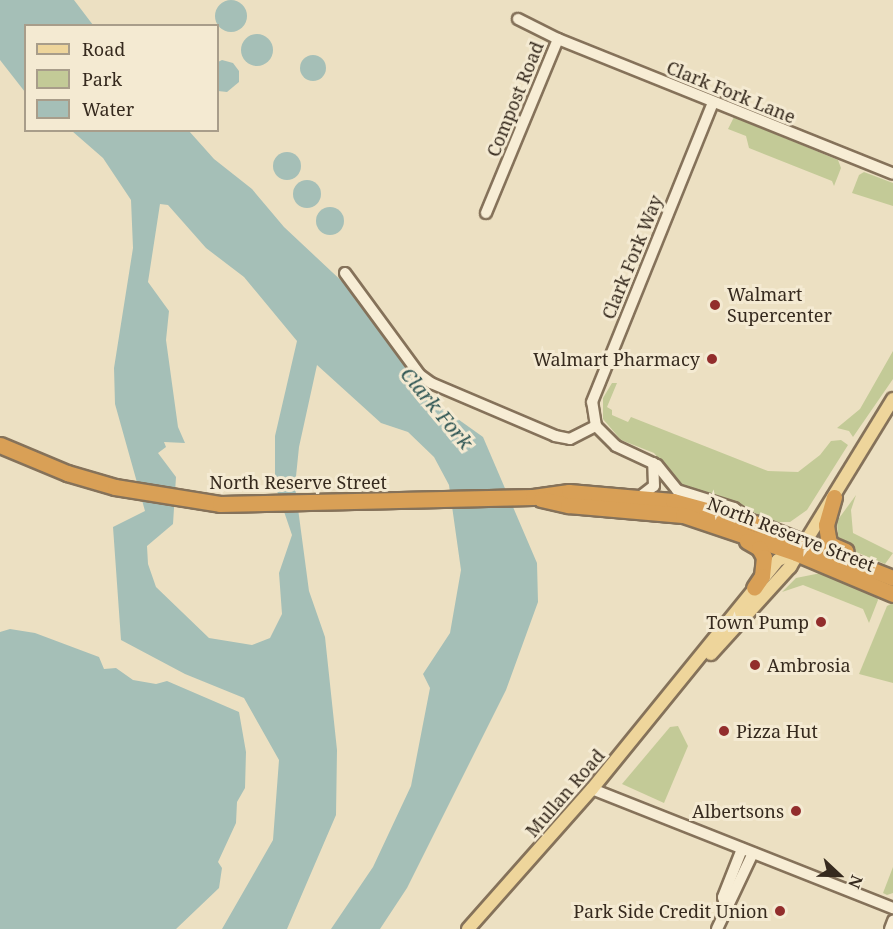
<!DOCTYPE html>
<html>
<head>
<meta charset="utf-8">
<style>
	body { margin:0 }
	#map { position:relative; width:893px; height:929px; overflow:hidden; background:#ece0c2; font-family:"Noto Serif",serif }
	div>[style] { position:absolute }
	.green>* { inset:0; background:#c3ca97 }
	.water>* { inset:0; background:#a5bfb7 }
	.round { border-radius:50% }
	.roads { filter:drop-shadow(2px 0 #85725a) drop-shadow(-2px 0 #85725a) drop-shadow(0 2px #85725a) drop-shadow(0 -2px #85725a) }
	.minor>* { height:10px; margin:-5px; padding:0 5px; transform-origin:5px; border-radius:5px; background:#f7edd5 }
	.major>* { height:12px; margin:-6px; padding:0 6px; transform-origin:6px; border-radius:6px; background:#eed59b }
	.highway>* { height:15px; margin:-7.5px; padding:0 7.5px; transform-origin:7.5px; border-radius:7.5px; background:#d9a056 }
	.dots>* { width:16px; height:16px; translate:-50% -50%; box-sizing:border-box; border:3px solid #f4ead2; border-radius:50% }
	span { translate:-50% -50%; white-space:nowrap; text-align:center; line-height:1.15; -webkit-text-stroke:6px #f4ead2; paint-order:stroke }
	.street-label { font-size:18px; color:#362a1e }
	.poi-label { font-size:18px; color:#362a1e }
	.left { translate:0 -50%; text-align:left }
	.right { translate:-100% -50%; text-align:right }
	.water-label { font-size:20px; color:#2e5553; font-style:italic }
	.legend { position:absolute; left:24px; top:24px; width:195px; height:108px; box-sizing:border-box; background:#f4ead2; border:2px solid #a89d8a; margin:0; padding:8px 10px; list-style:none; font-size:18px; color:#362a1e }
	.legend li { display:flex; align-items:center; gap:12px; height:30px }
	.legend b { width:30px; border:2px solid #a89d8a }
	.north { position:absolute; left:809px; top:845px; width:60px; height:60px; -webkit-text-stroke:4px #f4ead2; paint-order:stroke; rotate:112deg; font-size:16px; font-weight:700; line-height:24px; text-align:center; color:#362a1e }
	.north::after { content:''; display:block; margin:auto; width:21px; height:27px; background:#362a1e; clip-path:polygon(50% 0,100% 100%,50% 72%,0 100%) }
</style>
</head>
<body>
<div id="map">
	<div class="green">
		<i style="clip-path:polygon(734px 117px,838px 160px,841px 168px,834px 186px,832px 181px,749px 148px,746px 136px,728px 129px)"></i>
		<i style="clip-path:polygon(864px 172px,893px 183px,893px 206px,852px 193px,859px 175px)"></i>
		<i style="clip-path:polygon(893px 351px,893px 379px,853px 437px,849px 431px,837px 428px,860px 409px)"></i>
		<i style="clip-path:polygon(612px 383px,617px 383px,607px 407px,612px 410px,612px 415px,628px 422px,631px 417px,768px 471px,798px 472px,820px 455px,831px 441px,841px 440px,848px 445px,807px 510px,790px 522px,775px 522px,734px 503px,683px 488px,654px 453px,621px 440px,603px 419px,603px 398px)"></i>
		<i style="clip-path:polygon(856px 495px,851px 510px,853px 533px,893px 553px,885px 564px,844px 547px,838px 539px,837px 521px)"></i>
		<i style="clip-path:polygon(826px 572px,875px 592px,878px 600px,869px 623px,863px 609px,803px 585px,782px 592px,796px 578px)"></i>
		<i style="clip-path:polygon(893px 603px,893px 683px,859px 674px,887px 606px)"></i>
		<i style="clip-path:polygon(678px 726px,688px 746px,664px 803px,622px 784px,670px 727px)"></i>
		<i style="clip-path:polygon(893px 867px,893px 893px,887px 895px,883px 893px)"></i>
	</div>
	<div class="water">
		<i style="clip-path:polygon(0 0,74px 0,93px 25px,26px 26px,25px 92px,0 60px)"></i>
		<i class="round" style="left:215px;top:0;width:32px;height:32px"></i>
		<i class="round" style="left:241px;top:34px;width:32px;height:32px"></i>
		<i class="round" style="left:300px;top:55px;width:26px;height:26px"></i>
		<i style="clip-path:polygon(222px 60px,233px 63px,239px 71px,239px 82px,227px 92px,218px 91px,218px 62px)"></i>
		<i style="clip-path:polygon(evenodd,72px 131px,189px 131px,214px 159px,252px 189px,284px 227px,348px 287px,427px 397px,483px 437px,537px 563px,538px 602px,506px 690px,407px 888px,380px 929px,331px 929px,373px 867px,411px 786px,430px 688px,423px 674px,450px 633px,461px 570px,449px 485px,434px 457px,408px 432px,381px 423px,317px 365px,299px 447px,295px 486px,309px 591px,325px 637px,337px 750px,336px 815px,287px 929px,222px 929px,273px 840px,279px 760px,244px 698px,185px 674px,121px 640px,113px 527px,145px 511px,115px 404px,114px 368px,133px 248px,131px 200px,103px 158px,72px 131px,160px 204px,168px 205px,206px 248px,244px 277px,297px 341px,275px 436px,275px 485px,292px 535px,279px 573px,282px 614px,270px 638px,252px 645px,209px 638px,156px 587px,148px 564px,147px 546px,173px 524px,176px 477px,158px 453px,166px 447px,164px 442px,185px 443px,178px 427px,166px 340px,169px 311px,148px 282px,160px 204px)"></i>
		<i class="round" style="left:273px;top:152px;width:28px;height:28px"></i>
		<i class="round" style="left:293px;top:180px;width:28px;height:28px"></i>
		<i class="round" style="left:316px;top:207px;width:28px;height:28px"></i>
		<i style="clip-path:polygon(10px 629px,35px 633px,99px 657px,104px 669px,116px 668px,133px 680px,156px 684px,167px 681px,239px 712px,246px 752px,245px 788px,237px 802px,236px 823px,218px 862px,222px 868px,219px 888px,176px 929px,0 929px,0 632px)"></i>
	</div>
	<div class="roads">
		<div class="minor">
			<i style="left:518px;top:19px;width:45px;rotate:26.6deg"></i>
			<i style="left:558px;top:39px;width:361px;rotate:21.9deg"></i>
			<i style="left:486px;top:213px;width:188px;rotate:-67.5deg"></i>
			<i style="left:345px;top:273px;width:127px;rotate:53.7deg"></i>
			<i style="left:420px;top:375px;width:14px;rotate:36deg"></i>
			<i style="left:431px;top:383px;width:135px;rotate:23.1deg"></i>
			<i style="left:555px;top:436px;width:15px;rotate:11deg"></i>
			<i style="left:570px;top:439px;width:29px;rotate:-27deg"></i>
			<i style="left:596px;top:426px;width:28px;rotate:45deg"></i>
			<i style="left:616px;top:446px;width:45px;rotate:24.9deg"></i>
			<i style="left:657px;top:465px;width:32px;rotate:51deg"></i>
			<i style="left:677px;top:490px;width:60px;rotate:17.5deg"></i>
			<i style="left:734px;top:508px;width:21px;rotate:35deg"></i>
			<i style="left:596px;top:426px;width:24px;rotate:-99deg"></i>
			<i style="left:592px;top:402px;width:323px;rotate:-68deg"></i>
			<i style="left:641px;top:496px;width:16px;rotate:-38deg"></i>
			<i style="left:654px;top:486px;width:23px;rotate:-92deg"></i>
			<i style="left:592px;top:789px;width:324px;rotate:21.6deg"></i>
			<i style="left:726px;top:907px;width:10px;rotate:-107deg"></i>
			<i style="left:723px;top:897px;width:52px;rotate:-68.4deg"></i>
			<i style="left:717px;top:929px;width:84px;rotate:-64.7deg"></i>
			<i style="left:890px;top:929px;width:9px;rotate:-69deg"></i>
		</div>
		<div class="major">
			<i style="left:711px;top:654px;width:118px;rotate:-47.8deg"></i>
			<i style="left:790px;top:567px;width:197px;rotate:-58.5deg"></i>
			<i style="left:468px;top:929px;width:187px;rotate:-48.5deg"></i>
			<i style="left:592px;top:789px;width:295px;rotate:-50.9deg"></i>
			<i style="left:778px;top:560px;width:19px;rotate:-21deg"></i>
		</div>
		<div class="highway">
			<i style="left:0;top:445px;width:73px;rotate:22.7deg"></i>
			<i style="left:67px;top:473px;width:50px;rotate:16.3deg"></i>
			<i style="left:115px;top:487px;width:106px;rotate:9.2deg"></i>
			<i style="left:220px;top:504px;width:313px;rotate:-1.3deg"></i>
			<i style="left:533px;top:497px;width:36px;rotate:-8deg"></i>
			<i style="left:569px;top:492px;width:104px;rotate:4.9deg"></i>
			<i style="left:673px;top:501px;width:84px;rotate:15.2deg"></i>
			<i style="left:754px;top:523px;width:149px;rotate:21.6deg"></i>
			<i style="left:834px;top:497px;width:29px;rotate:106deg"></i>
			<i style="left:826px;top:525px;width:13px;rotate:81deg"></i>
			<i style="left:828px;top:538px;width:6px;rotate:72deg"></i>
			<i style="left:830px;top:544px;width:17px;rotate:24deg"></i>
			<i style="left:541px;top:499px;width:28px;rotate:13deg"></i>
			<i style="left:568px;top:505px;width:115px;rotate:5deg"></i>
			<i style="left:683px;top:515px;width:119px;rotate:18.6deg"></i>
			<i style="left:796px;top:553px;width:105px;rotate:22.9deg"></i>
			<i style="left:747px;top:541px;width:14px;rotate:30deg"></i>
			<i style="left:759px;top:548px;width:10px;rotate:61deg"></i>
			<i style="left:764px;top:557px;width:19px;rotate:96deg"></i>
			<i style="left:762px;top:576px;width:14px;rotate:124deg"></i>
		</div>
	</div>
	<div class="dots">
		<i style="left:715px;top:305px;background:#922d2c"></i>
		<i style="left:712px;top:359px;background:#922d2c"></i>
		<i style="left:821px;top:622px;background:#922d2c"></i>
		<i style="left:755px;top:665px;background:#922d2c"></i>
		<i style="left:724px;top:731px;background:#922d2c"></i>
		<i style="left:796px;top:811px;background:#922d2c"></i>
		<i style="left:780px;top:911px;background:#922d2c"></i>
	</div>
	<div class="street-label">
		<span style="left:731px;top:92px;rotate:22deg">Clark Fork Lane</span>
		<span style="left:515px;top:99px;rotate:-68deg">Compost Road</span>
		<span style="left:632px;top:257px;rotate:-68deg">Clark Fork Way</span>
		<span style="left:298px;top:482px">North Reserve Street</span>
		<span style="left:791px;top:534px;rotate:21deg">North Reserve Street</span>
		<span style="left:565px;top:793px;rotate:-49deg">Mullan Road</span>
	</div>
	<div class="poi-label">
		<span class="left" style="left:727px;top:305px">Walmart<br>Supercenter</span>
		<span class="right" style="left:700px;top:359px">Walmart Pharmacy</span>
		<span class="right" style="left:809px;top:622px">Town Pump</span>
		<span class="left" style="left:767px;top:665px">Ambrosia</span>
		<span class="left" style="left:736px;top:731px">Pizza Hut</span>
		<span class="right" style="left:784px;top:811px">Albertsons</span>
		<span class="right" style="left:768px;top:911px">Park Side Credit Union</span>
	</div>
	<div class="water-label">
		<span style="left:437px;top:408px;rotate:50deg">Clark Fork</span>
	</div>
	<ul class="legend">
	<li><b style="height:8px;background:#eed59b"></b>Road</li>
	<li><b style="height:16px;background:#c3ca97"></b>Park</li>
	<li><b style="height:16px;background:#a5bfb7"></b>Water</li>
	</ul>
	<div class="north">N</div>
</div>
</body>
</html>
